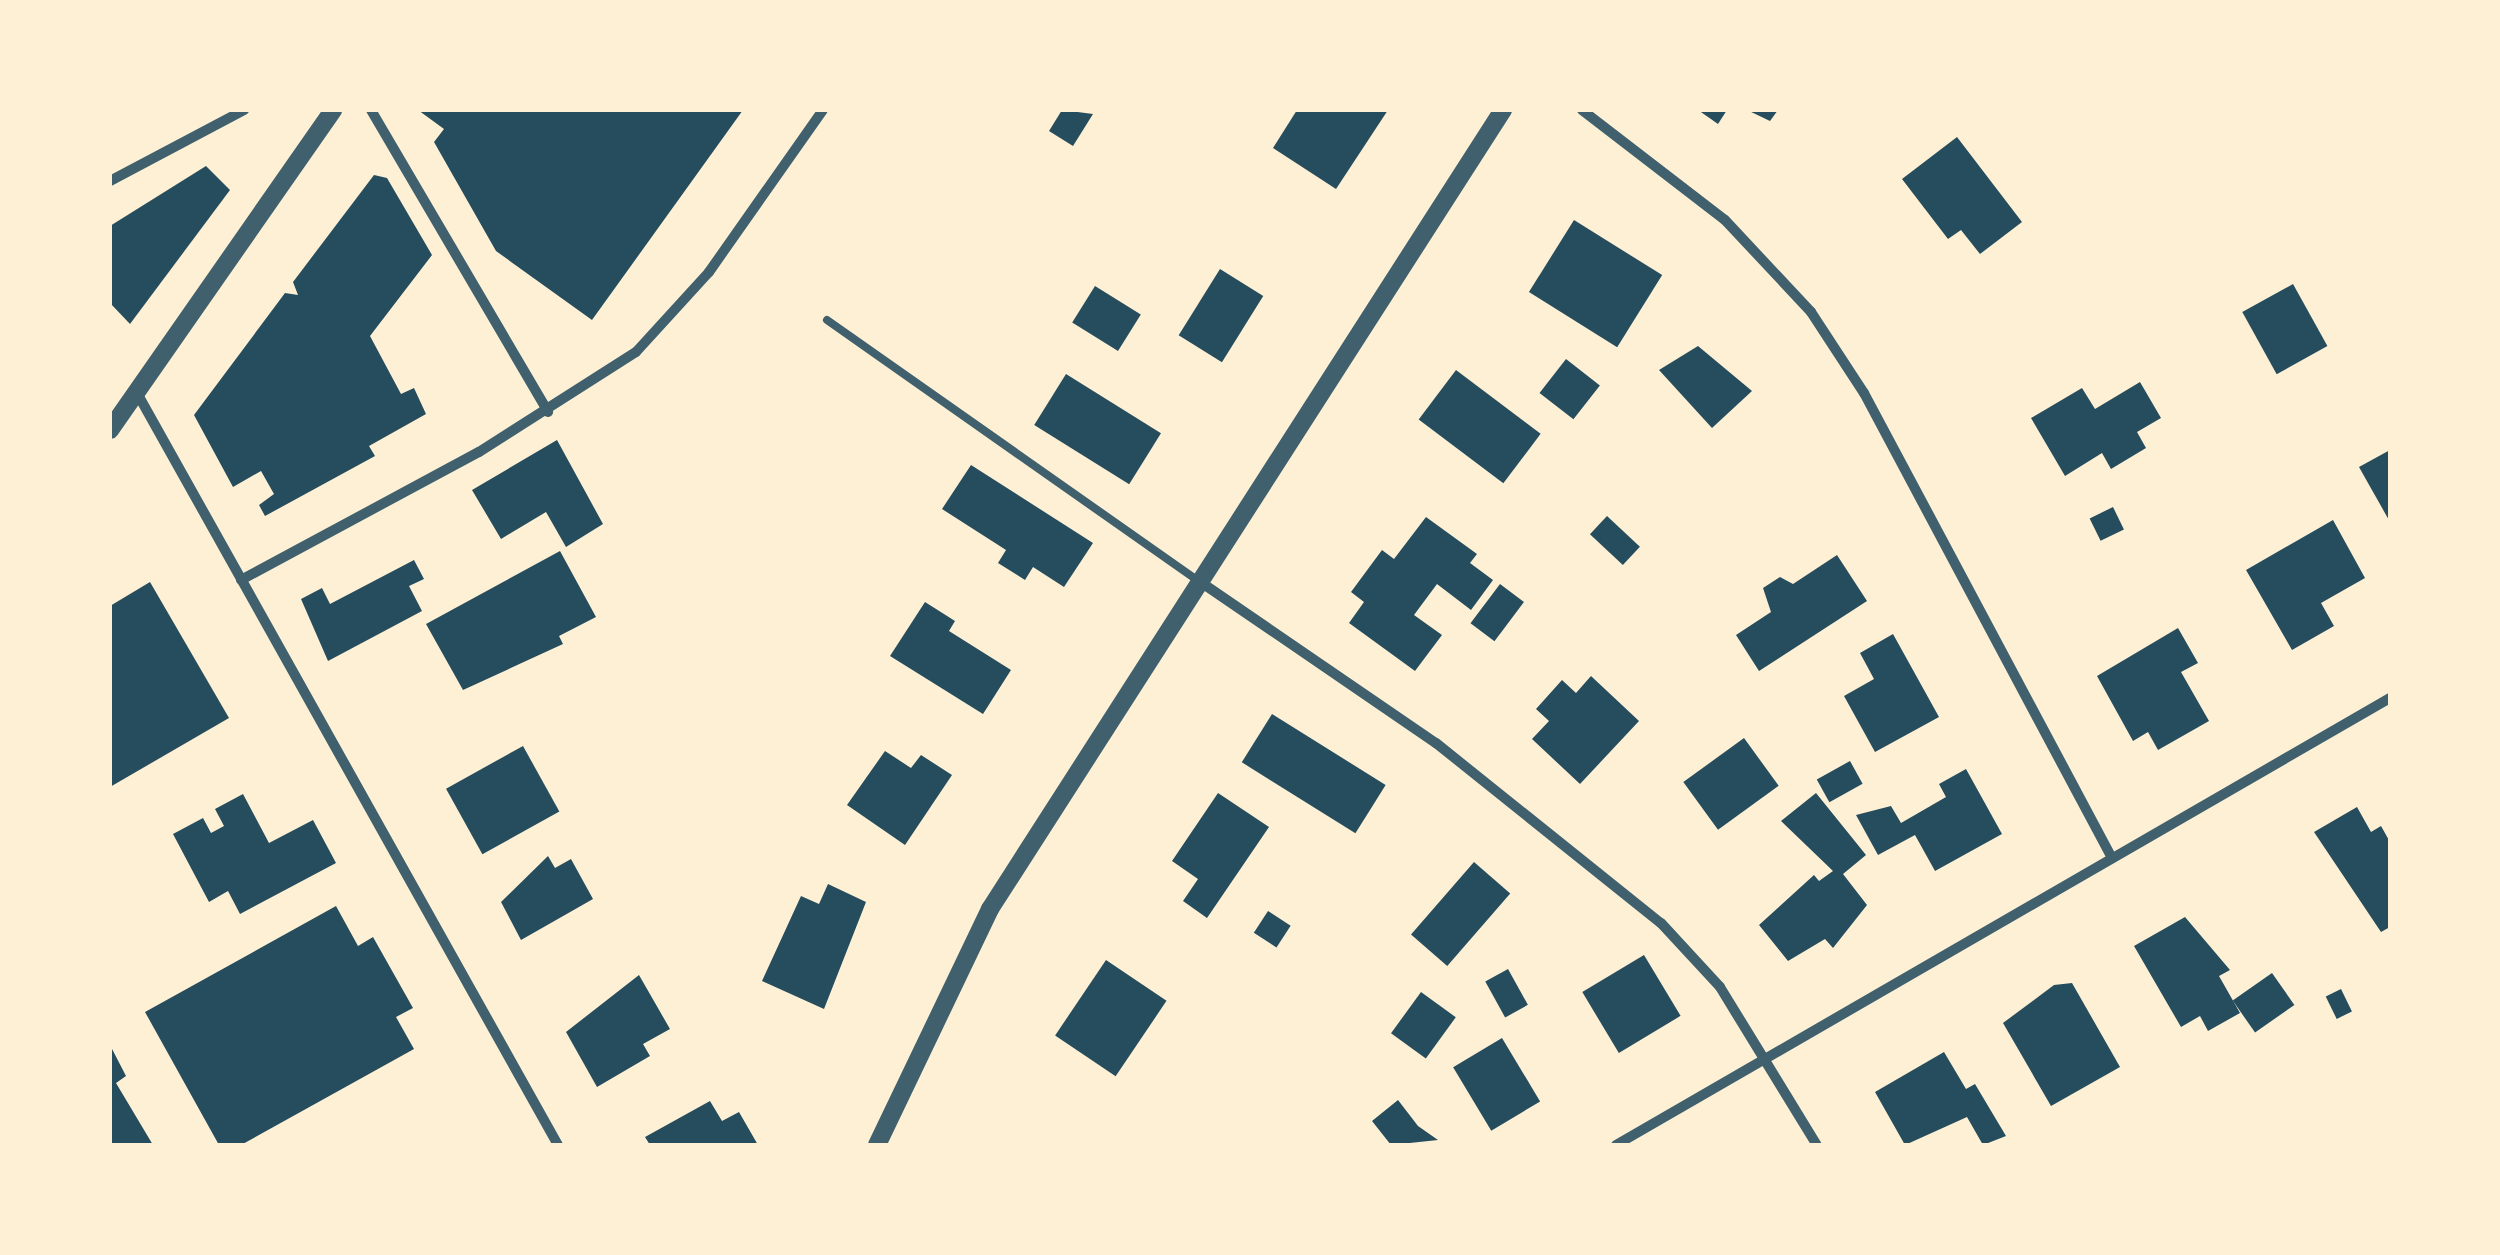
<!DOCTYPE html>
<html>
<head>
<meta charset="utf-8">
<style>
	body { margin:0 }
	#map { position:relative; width:2500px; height:1255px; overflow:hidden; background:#fdf0d5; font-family:"IBM Plex Sans",sans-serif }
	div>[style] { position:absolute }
	.building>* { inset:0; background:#264d5e; transform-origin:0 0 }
	.service>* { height:8px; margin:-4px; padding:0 4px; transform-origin:4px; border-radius:4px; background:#3f606c }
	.minor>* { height:10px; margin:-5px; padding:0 5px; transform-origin:5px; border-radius:5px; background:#3f606c }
	.tertiary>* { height:18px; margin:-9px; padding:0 9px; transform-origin:9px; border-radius:9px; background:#3f606c }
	span { translate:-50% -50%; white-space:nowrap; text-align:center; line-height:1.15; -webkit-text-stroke:8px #fdf0d5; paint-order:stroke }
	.frame { position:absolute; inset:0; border:112px solid #fdf0d5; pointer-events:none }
</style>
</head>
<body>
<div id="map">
	<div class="building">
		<i style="clip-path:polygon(418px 110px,743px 110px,592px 320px,496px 251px,434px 142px,444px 129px)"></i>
		<i style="clip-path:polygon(1062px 110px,1093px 114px,1073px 146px,1049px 131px)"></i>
		<i style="clip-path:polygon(1297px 110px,1388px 110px,1336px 189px,1273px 148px)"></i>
		<i style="clip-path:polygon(1698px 110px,1727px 110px,1718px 124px)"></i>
		<i style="clip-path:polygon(1747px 110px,1778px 110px,1770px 121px)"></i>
		<i style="clip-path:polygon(1957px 137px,2022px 222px,1980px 254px,1961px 230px,1948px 239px,1902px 179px)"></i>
		<i style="clip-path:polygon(206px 166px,230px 190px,130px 324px,110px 303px,110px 226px)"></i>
		<i style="clip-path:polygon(374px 175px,387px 178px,432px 255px,370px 336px,401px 394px,414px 388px,426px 414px,369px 446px,375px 456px,265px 516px,259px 505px,274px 494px,261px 471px,233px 487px,194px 415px,285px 293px,298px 295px,293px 282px)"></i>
		<i style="left:1574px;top:220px;width:104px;height:85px;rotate:32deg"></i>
		<i style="left:1220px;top:269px;width:51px;height:78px;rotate:32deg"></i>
		<i style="left:2293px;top:284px;width:71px;height:58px;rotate:61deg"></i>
		<i style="left:1095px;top:286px;width:54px;height:43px;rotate:32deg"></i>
		<i style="clip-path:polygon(1698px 346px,1752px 391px,1712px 428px,1659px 370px)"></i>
		<i style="left:1566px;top:359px;width:43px;height:43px;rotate:38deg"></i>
		<i style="left:1456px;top:370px;width:106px;height:62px;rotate:37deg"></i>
		<i style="left:1066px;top:374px;width:112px;height:60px;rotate:32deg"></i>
		<i style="clip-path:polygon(2140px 382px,2161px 418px,2137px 432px,2146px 448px,2111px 469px,2102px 453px,2065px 476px,2031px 418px,2082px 388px,2095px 409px)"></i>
		<i style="clip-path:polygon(557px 440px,603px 524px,566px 547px,546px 512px,501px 539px,472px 490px)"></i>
		<i style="clip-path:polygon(2390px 450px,2390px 522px,2359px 467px)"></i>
		<i style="clip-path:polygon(971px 465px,1093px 543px,1064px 587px,1033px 567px,1025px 580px,998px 563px,1006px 550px,942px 509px)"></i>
		<i style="left:2113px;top:507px;width:25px;height:26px;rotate:64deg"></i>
		<i style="left:1607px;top:516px;width:45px;height:25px;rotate:43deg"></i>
		<i style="clip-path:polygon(1426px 517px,1477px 554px,1470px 563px,1493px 580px,1471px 610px,1437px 584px,1414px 615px,1442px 635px,1415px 671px,1349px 623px,1364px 602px,1351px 592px,1382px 550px,1394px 559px)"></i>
		<i style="clip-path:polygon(2333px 520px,2365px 578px,2321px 603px,2334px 626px,2292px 650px,2246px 570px)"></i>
		<i style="clip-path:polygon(560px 551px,596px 617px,559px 636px,563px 644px,463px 690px,426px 624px)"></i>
		<i style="clip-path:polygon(1837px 555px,1867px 601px,1759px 671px,1736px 635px,1771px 612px,1763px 588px,1780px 577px,1793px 584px)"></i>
		<i style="clip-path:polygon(414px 560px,424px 579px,409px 586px,422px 611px,328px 661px,301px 599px,322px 588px,330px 604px)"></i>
		<i style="clip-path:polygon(150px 582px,229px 718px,110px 787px,110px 606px)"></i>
		<i style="left:1500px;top:584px;width:30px;height:49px;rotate:37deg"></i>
		<i style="clip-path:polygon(925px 602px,955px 621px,949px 631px,1011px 670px,983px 714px,890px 656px)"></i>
		<i style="clip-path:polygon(2178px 628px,2198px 663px,2181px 672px,2209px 721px,2158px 750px,2148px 732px,2133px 741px,2097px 676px)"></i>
		<i style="clip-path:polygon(1893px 634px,1939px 717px,1875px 752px,1844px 696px,1874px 679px,1860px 653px)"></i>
		<i style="clip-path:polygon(1591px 676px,1639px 721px,1580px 784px,1532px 739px,1549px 721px,1536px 709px,1562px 680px,1576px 693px)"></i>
		<i style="left:1272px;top:714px;width:134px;height:57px;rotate:32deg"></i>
		<i style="left:1744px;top:738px;width:59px;height:75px;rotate:54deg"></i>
		<i style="left:523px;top:746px;width:75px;height:88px;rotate:61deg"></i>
		<i style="clip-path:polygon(885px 751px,911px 768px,921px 755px,952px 775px,905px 845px,847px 805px)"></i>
		<i style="left:1850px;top:761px;width:26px;height:38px;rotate:61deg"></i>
		<i style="clip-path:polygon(1966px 769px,2002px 834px,1935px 871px,1915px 835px,1878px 855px,1856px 815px,1891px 806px,1901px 823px,1946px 797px,1939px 784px)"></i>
		<i style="clip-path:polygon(1218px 793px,1269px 827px,1207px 918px,1183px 901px,1198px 879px,1172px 861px)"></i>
		<i style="clip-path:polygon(1816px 793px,1866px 855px,1843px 874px,1867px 905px,1833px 948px,1825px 939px,1788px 961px,1759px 925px,1814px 875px,1819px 881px,1833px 871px,1781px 821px)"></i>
		<i style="clip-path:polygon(243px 794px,269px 843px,313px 820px,336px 863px,240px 914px,228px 891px,209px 902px,173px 834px,203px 818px,211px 833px,224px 826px,215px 809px)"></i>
		<i style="clip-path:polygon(2357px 807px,2371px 832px,2381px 826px,2390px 842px,2390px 927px,2381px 932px,2314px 832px)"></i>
		<i style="clip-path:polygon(548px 856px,555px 868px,571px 859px,593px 899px,521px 940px,501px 902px)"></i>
		<i style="left:1474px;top:862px;width:48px;height:96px;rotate:41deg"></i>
		<i style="clip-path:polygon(828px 884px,866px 902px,824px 1009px,762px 981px,801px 896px,819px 904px)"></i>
		<i style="clip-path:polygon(336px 906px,358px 946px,373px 937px,413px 1008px,396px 1017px,414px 1049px,241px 1145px,219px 1145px,145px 1012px)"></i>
		<i style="left:1268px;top:911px;width:27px;height:26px;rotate:33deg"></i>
		<i style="clip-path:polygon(2185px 917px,2230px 970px,2219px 976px,2240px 1013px,2208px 1031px,2200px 1016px,2181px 1027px,2134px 946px)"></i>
		<i style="left:1644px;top:955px;width:71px;height:72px;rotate:59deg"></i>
		<i style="left:1106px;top:960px;width:73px;height:91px;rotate:34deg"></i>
		<i style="left:1508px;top:969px;width:41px;height:26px;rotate:61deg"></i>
		<i style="left:2272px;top:973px;width:39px;height:48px;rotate:55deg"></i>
		<i style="clip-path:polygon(639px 975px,670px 1029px,643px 1044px,650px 1056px,597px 1087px,566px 1032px)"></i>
		<i style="clip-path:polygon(2072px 983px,2120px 1067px,2051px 1106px,2003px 1023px,2054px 985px)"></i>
		<i style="left:2341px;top:989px;width:25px;height:17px;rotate:64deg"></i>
		<i style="left:1421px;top:992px;width:43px;height:51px;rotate:36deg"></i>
		<i style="left:1502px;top:1038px;width:74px;height:57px;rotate:59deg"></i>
		<i style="clip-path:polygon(110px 1045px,126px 1076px,116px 1083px,153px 1145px,110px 1145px)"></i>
		<i style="clip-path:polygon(1944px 1052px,1966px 1089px,1975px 1084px,2006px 1136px,1983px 1145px,1967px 1117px,1905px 1145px,1875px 1092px)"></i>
		<i style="clip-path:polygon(1398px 1100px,1418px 1126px,1438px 1140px,1391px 1145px,1372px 1121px)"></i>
		<i style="clip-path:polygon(710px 1101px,722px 1121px,739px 1112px,758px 1145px,650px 1145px,645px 1137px)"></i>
	</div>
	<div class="service">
		<i style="left:827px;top:320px;width:454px;rotate:35.1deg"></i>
	</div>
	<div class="minor">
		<i style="left:371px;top:110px;width:350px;rotate:59.6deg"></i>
		<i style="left:1582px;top:110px;width:180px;rotate:37.6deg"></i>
		<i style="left:1725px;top:220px;width:126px;rotate:46.9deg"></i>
		<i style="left:1811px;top:312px;width:97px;rotate:56.8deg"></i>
		<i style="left:1864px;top:393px;width:527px;rotate:61.93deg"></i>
		<i style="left:110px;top:181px;width:152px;rotate:-27.9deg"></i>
		<i style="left:137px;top:393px;width:862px;rotate:60.76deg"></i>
		<i style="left:241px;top:580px;width:270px;rotate:-28.3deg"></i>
		<i style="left:479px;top:452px;width:186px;rotate:-32.5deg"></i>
		<i style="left:636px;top:352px;width:108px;rotate:-47.6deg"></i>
		<i style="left:709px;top:272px;width:198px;rotate:-54.9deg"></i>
		<i style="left:1202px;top:583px;width:283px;rotate:34.4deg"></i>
		<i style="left:1436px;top:743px;width:288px;rotate:38.7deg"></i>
		<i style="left:1661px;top:923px;width:87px;rotate:47.3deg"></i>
		<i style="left:1720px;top:987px;width:185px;rotate:58.5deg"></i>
		<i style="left:1616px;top:1145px;width:894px;rotate:-30.01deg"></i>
	</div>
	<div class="tertiary">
		<i style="left:110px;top:430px;width:390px;rotate:-55.1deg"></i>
		<i style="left:877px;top:1145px;width:262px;rotate:-64.4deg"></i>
		<i style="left:990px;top:909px;width:950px;rotate:-57.3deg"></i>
	</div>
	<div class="frame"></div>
</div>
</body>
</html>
